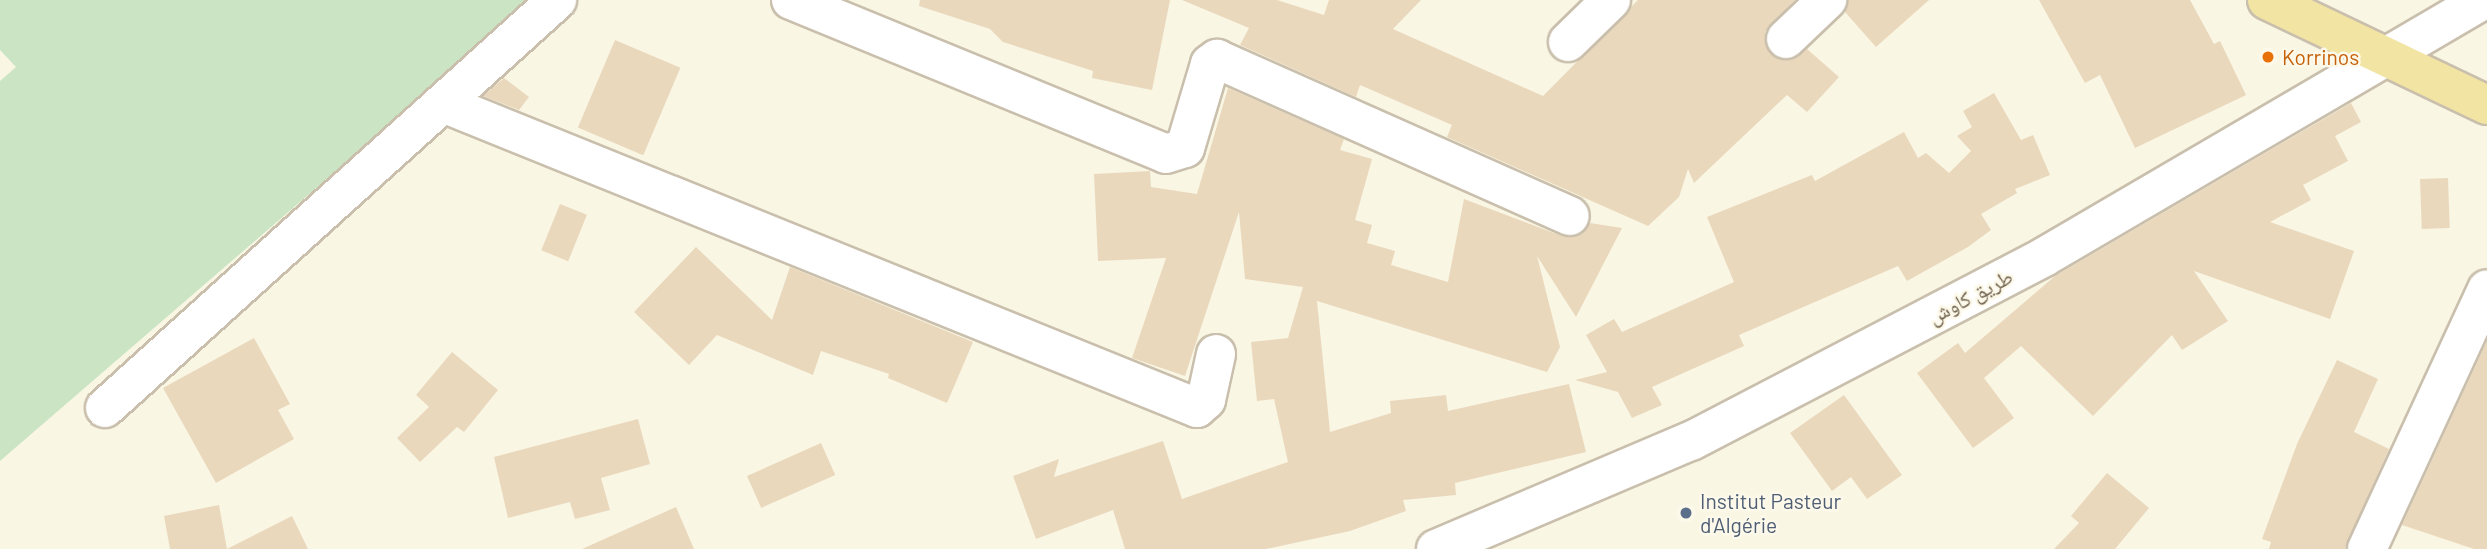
<!DOCTYPE html>
<html>
<head>
<meta charset="utf-8">
<style>
	body { margin:0 }
	#map { position:relative; width:2487px; height:549px; overflow:hidden; background:#f9f6e4; font-family:Barlow,"Noto Naskh Arabic",sans-serif }
	div>[style] { position:absolute }
	.green>* { inset:0; background:#cbe5c4 }
	.building>* { inset:0; background:#ead8bd; transform-origin:0 0 }
	.roads { filter:drop-shadow(2px 0 #c9bfac) drop-shadow(-2px 0 #c9bfac) drop-shadow(0 2px #c9bfac) drop-shadow(0 -2px #c9bfac) }
	.street>* { height:38px; margin:-19px; padding:0 19px; transform-origin:19px; border-radius:19px; background:#fff }
	.secondary>* { height:38px; margin:-19px; padding:0 19px; transform-origin:19px; border-radius:19px; background:#fff }
	.primary>* { height:38px; margin:-19px; padding:0 19px; transform-origin:19px; border-radius:19px; background:#f2e5a3 }
	.dots>* { width:19px; height:19px; translate:-50% -50%; box-sizing:border-box; border:4px solid #fdf9ea; border-radius:50% }
	span { translate:-50% -50%; white-space:nowrap; text-align:center; line-height:1.15; -webkit-text-stroke:5px #fdf9ea; paint-order:stroke }
	.food-label { font-size:21px; color:#c56008 }
	.left { translate:0 -50%; text-align:left }
	.street-label { font-size:21px; color:#6f604c }
	.service-label { font-size:21px; color:#4e5e75 }
</style>
</head>
<body>
<div id="map">
	<div class="green">
		<i style="clip-path:polygon(0 0,525px 0,454px 69px,0 461px,0 81px,16px 67px,0 50px)"></i>
	</div>
	<div class="building">
		<i style="clip-path:polygon(920px 0,1170px 0,1152px 90px,1092px 78px,1093px 71px,1003px 42px,990px 29px,919px 6px)"></i>
		<i style="clip-path:polygon(1182px 0,1277px 0,1324px 15px,1329px 0,1421px 0,1393px 29px,1543px 96px,1638px 0,1795px 0,1765px 32px,1770px 54px,1790px 60px,1807px 49px,1839px 77px,1807px 112px,1787px 95px,1694px 183px,1688px 169px,1679px 197px,1648px 226px,1447px 137px,1452px 125px,1360px 85px,1356px 97px,1240px 45px,1249px 28px)"></i>
		<i style="clip-path:polygon(1848px 0,1929px 0,1876px 47px,1845px 12px)"></i>
		<i style="clip-path:polygon(2039px 0,2190px 0,2214px 44px,2220px 41px,2246px 95px,2135px 148px,2100px 75px,2085px 83px)"></i>
		<i style="left:615px;top:40px;width:71px;height:95px;rotate:23deg"></i>
		<i style="clip-path:polygon(504px 78px,529px 97px,519px 110px,483px 96px)"></i>
		<i style="clip-path:polygon(1228px 88px,1344px 139px,1340px 150px,1372px 159px,1355px 220px,1372px 225px,1367px 243px,1395px 251px,1391px 265px,1448px 282px,1464px 199px,1562px 236px,1582px 234px,1590px 223px,1622px 228px,1576px 317px,1537px 256px,1560px 347px,1547px 372px,1317px 301px,1330px 432px,1391px 413px,1390px 401px,1446px 395px,1448px 411px,1569px 384px,1586px 452px,1455px 483px,1456px 495px,1403px 500px,1406px 511px,1350px 531px,1266px 549px,1125px 549px,1113px 510px,1036px 539px,1013px 476px,1059px 459px,1054px 477px,1163px 441px,1182px 499px,1288px 462px,1274px 399px,1257px 401px,1251px 342px,1288px 338px,1303px 287px,1245px 279px,1239px 212px,1185px 376px,1132px 358px,1166px 258px,1098px 261px,1094px 174px,1150px 171px,1151px 187px,1197px 194px)"></i>
		<i style="clip-path:polygon(1994px 93px,2021px 140px,2033px 135px,2050px 175px,2015px 189px,2017px 193px,1981px 214px,1991px 230px,1968px 247px,1907px 281px,1898px 266px,1739px 335px,1744px 346px,1652px 387px,1662px 405px,1632px 418px,1618px 392px,1575px 380px,1607px 372px,1586px 335px,1614px 319px,1622px 332px,1734px 282px,1707px 217px,1812px 175px,1815px 181px,1904px 132px,1918px 158px,1926px 153px,1949px 173px,1971px 151px,1957px 136px,1972px 127px,1963px 111px)"></i>
		<i style="clip-path:polygon(2351px 103px,2361px 122px,2335px 136px,2348px 161px,2303px 185px,2311px 200px,2270px 222px,2354px 251px,2330px 319px,2194px 271px,2228px 321px,2182px 350px,2172px 335px,2093px 416px,2021px 346px,1984px 378px,2014px 418px,1973px 448px,1917px 373px,1958px 343px,1965px 353px,2055px 276px)"></i>
		<i style="left:2448px;top:178px;width:50px;height:28px;rotate:88deg"></i>
		<i style="left:560px;top:204px;width:29px;height:50px;rotate:22deg"></i>
		<i style="clip-path:polygon(696px 247px,772px 320px,790px 267px,973px 342px,947px 403px,888px 378px,889px 374px,821px 351px,813px 375px,717px 335px,689px 365px,634px 312px)"></i>
		<i style="clip-path:polygon(254px 338px,290px 404px,278px 410px,294px 439px,216px 483px,163px 388px)"></i>
		<i style="clip-path:polygon(2487px 341px,2487px 549px,2474px 549px,2402px 525px)"></i>
		<i style="clip-path:polygon(452px 352px,498px 390px,464px 432px,457px 427px,420px 462px,397px 438px,429px 407px,416px 395px)"></i>
		<i style="clip-path:polygon(2337px 360px,2378px 379px,2354px 432px,2389px 449px,2345px 549px,2269px 549px,2271px 542px,2262px 539px,2297px 444px)"></i>
		<i style="clip-path:polygon(1844px 395px,1902px 475px,1867px 499px,1851px 477px,1832px 491px,1790px 433px)"></i>
		<i style="clip-path:polygon(638px 419px,650px 464px,601px 478px,610px 510px,575px 519px,570px 502px,508px 518px,494px 457px)"></i>
		<i style="left:821px;top:443px;width:35px;height:81px;rotate:66deg"></i>
		<i style="clip-path:polygon(2107px 473px,2149px 508px,2115px 549px,2054px 549px,2079px 523px,2071px 516px)"></i>
		<i style="clip-path:polygon(219px 505px,227px 549px,292px 516px,308px 549px,170px 549px,164px 516px)"></i>
		<i style="clip-path:polygon(676px 507px,694px 549px,582px 549px)"></i>
	</div>
	<div class="roads">
		<div class="street">
			<i style="left:791px;top:0;width:405px;rotate:22.3deg"></i>
			<i style="left:1166px;top:154px;width:20px;rotate:-18deg"></i>
			<i style="left:1185px;top:148px;width:88px;rotate:-73.4deg"></i>
			<i style="left:1210px;top:64px;width:9px;rotate:-36deg"></i>
			<i style="left:1217px;top:59px;width:386px;rotate:24deg"></i>
			<i style="left:1786px;top:39px;width:57px;rotate:-43.6deg"></i>
			<i style="left:1568px;top:42px;width:60px;rotate:-44.3deg"></i>
			<i style="left:445px;top:104px;width:811px;rotate:22.01deg"></i>
			<i style="left:1197px;top:408px;width:12px;rotate:-42deg"></i>
			<i style="left:1206px;top:400px;width:47px;rotate:-77.7deg"></i>
			<i style="left:105px;top:408px;width:609px;rotate:-42.07deg"></i>
			<i style="left:2367px;top:549px;width:286px;rotate:-65.2deg"></i>
		</div>
		<div class="secondary">
			<i style="left:1436px;top:549px;width:277px;rotate:-23deg"></i>
			<i style="left:1691px;top:441px;width:398px;rotate:-27.5deg"></i>
			<i style="left:2044px;top:257px;width:509px;rotate:-30.35deg"></i>
		</div>
		<div class="primary">
			<i style="left:2267px;top:0;width:244px;rotate:25.5deg"></i>
		</div>
	</div>
	<div class="dots">
		<i style="left:2268px;top:57px;background:#e8710a"></i>
		<i style="left:1686px;top:513px;background:#5c6f8a"></i>
	</div>
	<div class="food-label">
		<span class="left" style="left:2282px;top:57px">Korrinos</span>
	</div>
	<div class="street-label">
		<span style="left:1970px;top:296px;rotate:-28deg">طريق كاوش</span>
	</div>
	<div class="service-label">
		<span class="left" style="left:1700px;top:513px">Institut Pasteur<br>d'Algérie</span>
	</div>
</div>
</body>
</html>
